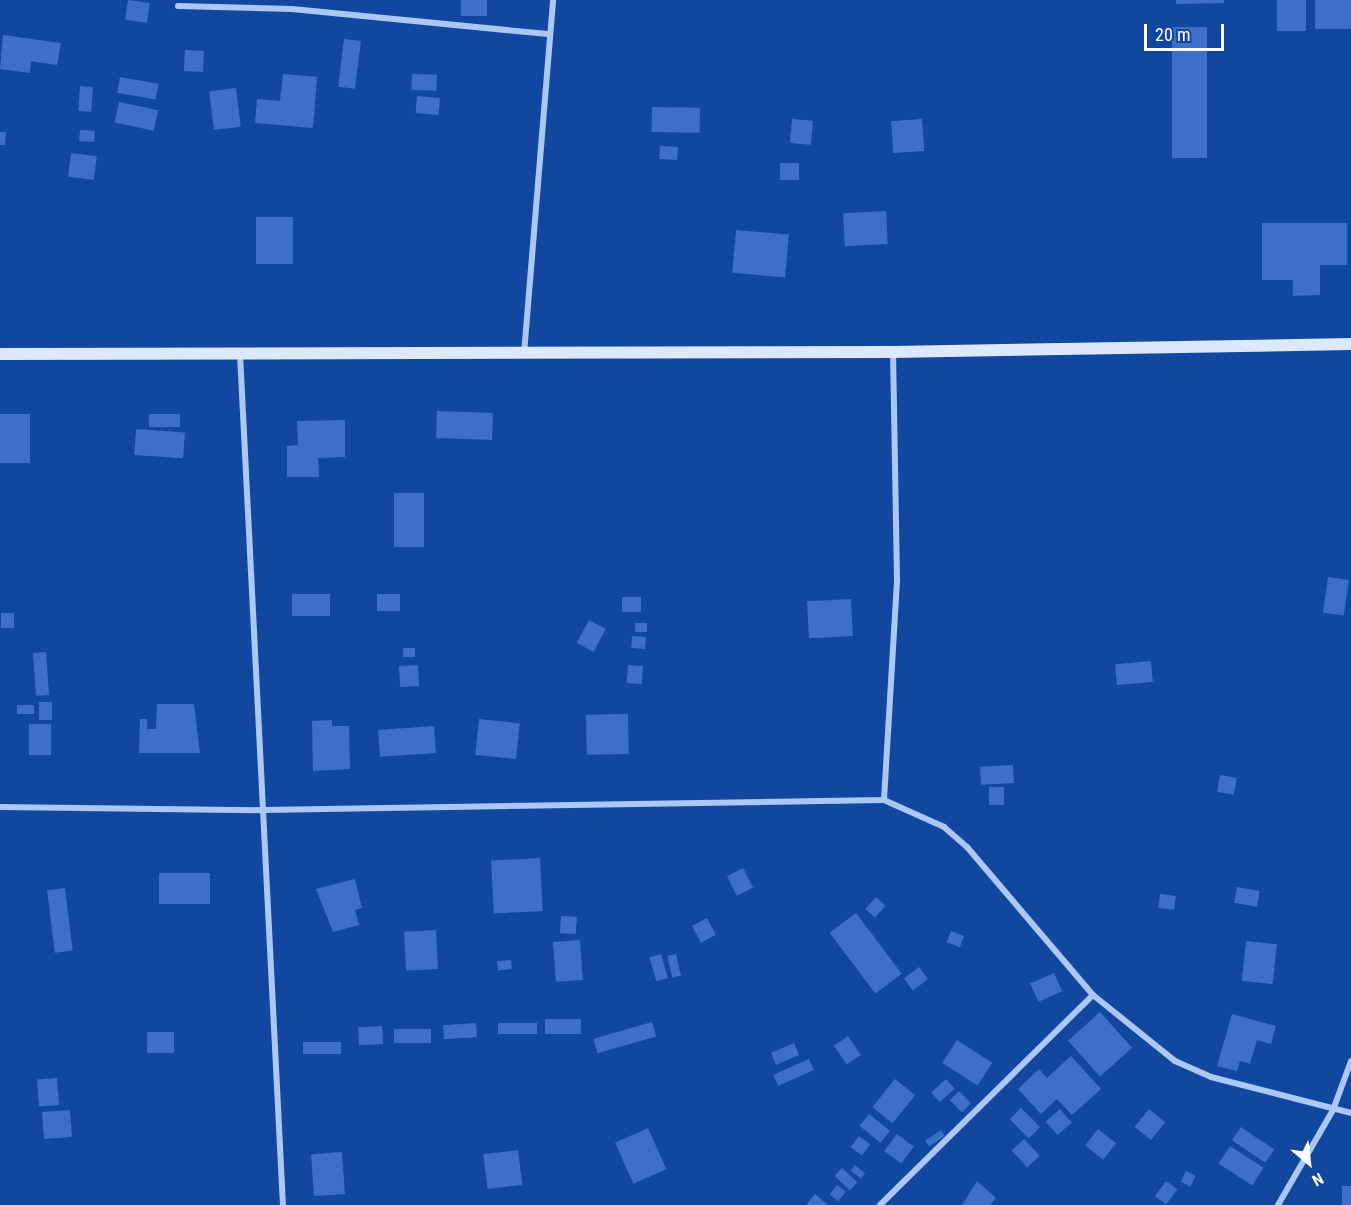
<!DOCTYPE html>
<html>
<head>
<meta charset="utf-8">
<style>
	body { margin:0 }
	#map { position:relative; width:1351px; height:1205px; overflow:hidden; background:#1247a0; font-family:"Roboto Condensed",sans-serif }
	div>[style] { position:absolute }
	.building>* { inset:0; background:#3c70c7; transform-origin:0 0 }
	.street>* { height:6px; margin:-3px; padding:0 3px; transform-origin:3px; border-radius:3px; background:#abc8f5 }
	.secondary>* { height:12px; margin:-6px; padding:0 6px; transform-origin:6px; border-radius:6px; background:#dbe8fd }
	span { translate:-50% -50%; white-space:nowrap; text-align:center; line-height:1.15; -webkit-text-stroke:4.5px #1247a0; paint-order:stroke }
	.north { position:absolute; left:1279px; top:1133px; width:60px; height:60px; -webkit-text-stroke:4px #1247a0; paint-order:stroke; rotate:152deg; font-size:16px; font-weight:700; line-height:24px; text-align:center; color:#fff }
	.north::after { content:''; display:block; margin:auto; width:21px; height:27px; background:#fff; clip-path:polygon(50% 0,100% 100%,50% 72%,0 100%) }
	.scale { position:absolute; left:1144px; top:24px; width:80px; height:27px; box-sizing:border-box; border:3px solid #fff; border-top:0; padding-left:8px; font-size:18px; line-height:21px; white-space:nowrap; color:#fff; -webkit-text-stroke:4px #1247a0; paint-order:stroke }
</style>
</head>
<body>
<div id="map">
	<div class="building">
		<i style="left:128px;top:0;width:22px;height:20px;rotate:8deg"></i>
		<i style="left:461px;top:0;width:26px;height:16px"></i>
		<i style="clip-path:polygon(1176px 0,1224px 0,1224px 3px,1176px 4px)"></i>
		<i style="left:1277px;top:0;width:29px;height:31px"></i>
		<i style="left:1315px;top:0;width:36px;height:29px"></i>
		<i style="left:1172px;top:27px;width:35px;height:131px"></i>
		<i style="clip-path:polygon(3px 35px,61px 43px,57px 65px,31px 61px,30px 73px,0 69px)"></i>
		<i style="left:344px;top:39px;width:17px;height:48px;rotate:7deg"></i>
		<i style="left:185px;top:50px;width:19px;height:21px;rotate:3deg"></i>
		<i style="clip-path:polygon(283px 74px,317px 77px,313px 128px,255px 123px,257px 99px,280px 101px)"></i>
		<i style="left:412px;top:74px;width:25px;height:16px;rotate:2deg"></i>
		<i style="left:120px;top:77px;width:39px;height:16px;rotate:10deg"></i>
		<i style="left:80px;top:86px;width:13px;height:25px;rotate:4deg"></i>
		<i style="left:236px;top:88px;width:39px;height:27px;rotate:83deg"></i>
		<i style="left:417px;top:96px;width:23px;height:17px;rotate:5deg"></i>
		<i style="left:119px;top:102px;width:40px;height:21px;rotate:12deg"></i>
		<i style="left:652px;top:107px;width:48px;height:25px;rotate:1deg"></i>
		<i style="left:792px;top:119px;width:21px;height:24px;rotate:5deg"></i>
		<i style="left:922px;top:119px;width:32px;height:31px;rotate:86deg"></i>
		<i style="left:80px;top:130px;width:15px;height:11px;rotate:4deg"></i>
		<i style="clip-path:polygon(0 132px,6px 132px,5px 145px,0 145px)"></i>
		<i style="left:660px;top:146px;width:18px;height:13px;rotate:3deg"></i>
		<i style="left:71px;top:153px;width:26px;height:24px;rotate:7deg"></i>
		<i style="left:780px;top:163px;width:19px;height:17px"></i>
		<i style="left:886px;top:211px;width:33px;height:43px;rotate:87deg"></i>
		<i style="left:256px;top:217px;width:37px;height:47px"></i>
		<i style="clip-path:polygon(1262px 223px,1347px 223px,1347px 265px,1320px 265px,1320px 295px,1293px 296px,1293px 280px,1262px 280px)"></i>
		<i style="left:736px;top:230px;width:53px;height:43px;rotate:5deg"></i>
		<i style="left:437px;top:411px;width:56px;height:27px;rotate:2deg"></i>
		<i style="left:0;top:414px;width:30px;height:49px"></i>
		<i style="left:149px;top:414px;width:31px;height:13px"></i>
		<i style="clip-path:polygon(345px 420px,345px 457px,318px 458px,319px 477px,287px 477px,287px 446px,298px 445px,297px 421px)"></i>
		<i style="left:136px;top:429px;width:49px;height:26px;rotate:4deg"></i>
		<i style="left:394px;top:493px;width:30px;height:54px"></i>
		<i style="left:1328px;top:577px;width:21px;height:36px;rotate:8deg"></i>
		<i style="left:292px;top:594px;width:38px;height:22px"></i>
		<i style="left:400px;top:594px;width:17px;height:23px;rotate:90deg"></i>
		<i style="left:622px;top:597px;width:19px;height:15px"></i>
		<i style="left:851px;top:599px;width:37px;height:44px;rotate:87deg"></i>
		<i style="left:1px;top:613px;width:13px;height:15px"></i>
		<i style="left:589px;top:620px;width:19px;height:26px;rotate:28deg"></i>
		<i style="left:635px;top:623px;width:12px;height:9px"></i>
		<i style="left:632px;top:636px;width:14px;height:12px;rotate:4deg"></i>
		<i style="left:403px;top:648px;width:12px;height:9px"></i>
		<i style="left:46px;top:652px;width:43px;height:13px;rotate:86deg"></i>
		<i style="left:1151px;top:661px;width:21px;height:36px;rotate:85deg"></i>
		<i style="left:418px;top:665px;width:21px;height:19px;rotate:87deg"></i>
		<i style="left:628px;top:665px;width:15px;height:18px;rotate:4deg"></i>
		<i style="left:39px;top:702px;width:13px;height:18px"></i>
		<i style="clip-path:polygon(157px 704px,194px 704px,200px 753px,139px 753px,140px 719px,147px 719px,147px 729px,156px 729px)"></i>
		<i style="left:17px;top:705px;width:17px;height:9px"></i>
		<i style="left:628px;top:714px;width:40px;height:42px;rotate:89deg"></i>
		<i style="left:479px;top:719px;width:41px;height:36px;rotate:6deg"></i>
		<i style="clip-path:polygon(332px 720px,332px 726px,349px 726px,350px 769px,313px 771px,312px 721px)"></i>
		<i style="left:29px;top:724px;width:22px;height:31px"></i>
		<i style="left:434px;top:726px;width:27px;height:56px;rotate:86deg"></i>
		<i style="left:1013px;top:765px;width:18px;height:33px;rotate:87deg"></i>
		<i style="left:1220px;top:775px;width:17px;height:17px;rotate:10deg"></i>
		<i style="left:989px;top:787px;width:15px;height:18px"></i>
		<i style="left:540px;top:858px;width:53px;height:49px;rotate:87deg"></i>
		<i style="left:743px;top:868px;width:22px;height:18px;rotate:63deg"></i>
		<i style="left:159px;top:873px;width:51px;height:31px"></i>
		<i style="clip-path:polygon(355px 879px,362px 908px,355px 910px,359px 925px,333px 932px,316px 889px)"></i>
		<i style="left:1237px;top:887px;width:23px;height:16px;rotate:10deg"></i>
		<i style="left:65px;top:888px;width:63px;height:18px;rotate:83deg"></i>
		<i style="left:1160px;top:894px;width:16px;height:14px;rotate:7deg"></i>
		<i style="left:876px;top:897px;width:13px;height:16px;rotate:42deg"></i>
		<i style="left:856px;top:913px;width:76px;height:33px;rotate:53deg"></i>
		<i style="left:561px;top:916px;width:16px;height:17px;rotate:4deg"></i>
		<i style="left:707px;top:918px;width:19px;height:17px;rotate:62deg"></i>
		<i style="left:436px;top:930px;width:39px;height:32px;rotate:87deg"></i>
		<i style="left:951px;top:931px;width:14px;height:12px;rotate:21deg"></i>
		<i style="left:580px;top:940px;width:40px;height:27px;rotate:86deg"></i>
		<i style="left:1246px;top:941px;width:31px;height:40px;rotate:6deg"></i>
		<i style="left:661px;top:954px;width:25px;height:12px;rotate:74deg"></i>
		<i style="left:676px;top:954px;width:22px;height:9px;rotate:77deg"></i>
		<i style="left:511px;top:960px;width:9px;height:14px;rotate:84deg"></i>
		<i style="left:919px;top:967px;width:15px;height:19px;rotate:53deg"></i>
		<i style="left:1054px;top:973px;width:20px;height:26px;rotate:66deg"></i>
		<i style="left:1100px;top:1012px;width:48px;height:43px;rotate:48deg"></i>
		<i style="clip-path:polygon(1232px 1014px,1276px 1026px,1271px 1044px,1257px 1040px,1250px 1064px,1240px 1061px,1237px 1071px,1217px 1066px)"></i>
		<i style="left:545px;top:1019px;width:36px;height:15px"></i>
		<i style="left:652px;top:1022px;width:15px;height:61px;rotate:74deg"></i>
		<i style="left:476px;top:1023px;width:14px;height:33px;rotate:86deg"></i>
		<i style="left:537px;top:1023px;width:11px;height:39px;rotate:90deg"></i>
		<i style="left:382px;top:1026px;width:18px;height:24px;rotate:87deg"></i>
		<i style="left:394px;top:1029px;width:37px;height:14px"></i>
		<i style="left:147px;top:1032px;width:27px;height:21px"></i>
		<i style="left:848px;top:1036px;width:23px;height:17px;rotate:56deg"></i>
		<i style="left:957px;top:1040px;width:42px;height:27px;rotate:33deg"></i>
		<i style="left:341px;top:1042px;width:12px;height:38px;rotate:90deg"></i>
		<i style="left:794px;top:1043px;width:13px;height:25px;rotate:67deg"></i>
		<i style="clip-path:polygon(1071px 1056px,1101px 1089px,1072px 1115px,1057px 1099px,1041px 1114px,1018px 1089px,1039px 1069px,1047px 1078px)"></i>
		<i style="left:809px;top:1059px;width:12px;height:39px;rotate:66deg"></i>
		<i style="left:57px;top:1078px;width:27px;height:20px;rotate:86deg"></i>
		<i style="left:895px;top:1079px;width:26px;height:36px;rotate:39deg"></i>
		<i style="left:946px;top:1079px;width:13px;height:20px;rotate:48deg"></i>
		<i style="left:959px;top:1091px;width:17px;height:13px;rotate:45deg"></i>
		<i style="left:1021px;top:1108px;width:27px;height:16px;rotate:45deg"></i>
		<i style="left:1060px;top:1109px;width:18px;height:19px;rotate:49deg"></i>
		<i style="left:1149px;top:1109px;width:21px;height:23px;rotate:39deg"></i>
		<i style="left:70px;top:1110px;width:27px;height:28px;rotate:86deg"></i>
		<i style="left:869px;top:1114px;width:27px;height:15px;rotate:39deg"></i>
		<i style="left:1241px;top:1127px;width:40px;height:16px;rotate:34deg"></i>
		<i style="left:648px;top:1128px;width:45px;height:36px;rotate:66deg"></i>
		<i style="left:1098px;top:1129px;width:23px;height:21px;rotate:38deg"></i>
		<i style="left:941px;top:1130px;width:7px;height:19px;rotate:56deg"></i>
		<i style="left:897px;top:1134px;width:21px;height:21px;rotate:37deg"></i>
		<i style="left:859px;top:1136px;width:14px;height:14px;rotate:36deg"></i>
		<i style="left:1024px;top:1139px;width:23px;height:17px;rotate:47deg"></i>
		<i style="left:1230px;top:1146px;width:40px;height:21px;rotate:33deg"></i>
		<i style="left:518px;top:1150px;width:35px;height:35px;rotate:83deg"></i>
		<i style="left:342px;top:1152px;width:42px;height:31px;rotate:86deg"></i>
		<i style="left:855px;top:1165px;width:13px;height:7px;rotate:39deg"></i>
		<i style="left:842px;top:1168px;width:21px;height:11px;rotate:43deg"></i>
		<i style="left:1186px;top:1171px;width:11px;height:12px;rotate:27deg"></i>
		<i style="clip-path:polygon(977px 1181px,996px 1198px,990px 1205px,962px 1205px)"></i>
		<i style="left:1166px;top:1181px;width:14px;height:19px;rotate:36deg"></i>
		<i style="left:837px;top:1185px;width:11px;height:12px;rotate:38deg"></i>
		<i style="left:1342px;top:1186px;width:9px;height:19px"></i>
		<i style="clip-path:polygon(815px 1194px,828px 1205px,806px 1205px)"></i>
	</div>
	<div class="street">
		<i style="left:178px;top:6px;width:114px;rotate:1.5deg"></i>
		<i style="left:292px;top:9px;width:257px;rotate:5.6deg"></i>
		<i style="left:240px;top:354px;width:852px;rotate:87.11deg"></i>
		<i style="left:524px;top:354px;width:355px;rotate:-85.3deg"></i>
		<i style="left:884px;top:800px;width:221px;rotate:-86.6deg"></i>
		<i style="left:897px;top:579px;width:227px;rotate:-91deg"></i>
		<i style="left:0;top:807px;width:263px;rotate:0.7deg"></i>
		<i style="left:263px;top:810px;width:621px;rotate:-0.92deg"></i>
		<i style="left:884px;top:800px;width:66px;rotate:24.2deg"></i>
		<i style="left:944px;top:827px;width:30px;rotate:41deg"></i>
		<i style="left:967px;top:847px;width:194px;rotate:49.6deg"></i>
		<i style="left:1093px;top:995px;width:105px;rotate:38.8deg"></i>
		<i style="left:1175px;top:1061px;width:39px;rotate:24deg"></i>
		<i style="left:1211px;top:1077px;width:145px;rotate:14.4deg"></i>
		<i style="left:880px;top:1205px;width:299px;rotate:-44.6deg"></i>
		<i style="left:1278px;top:1205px;width:110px;rotate:-59.9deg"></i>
		<i style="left:1333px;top:1110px;width:52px;rotate:-69.8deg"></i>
	</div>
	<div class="secondary">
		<i style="left:0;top:354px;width:893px;rotate:-0.13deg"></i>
		<i style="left:893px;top:352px;width:458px;rotate:-1deg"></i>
	</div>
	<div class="north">N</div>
	<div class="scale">20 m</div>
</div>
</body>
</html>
